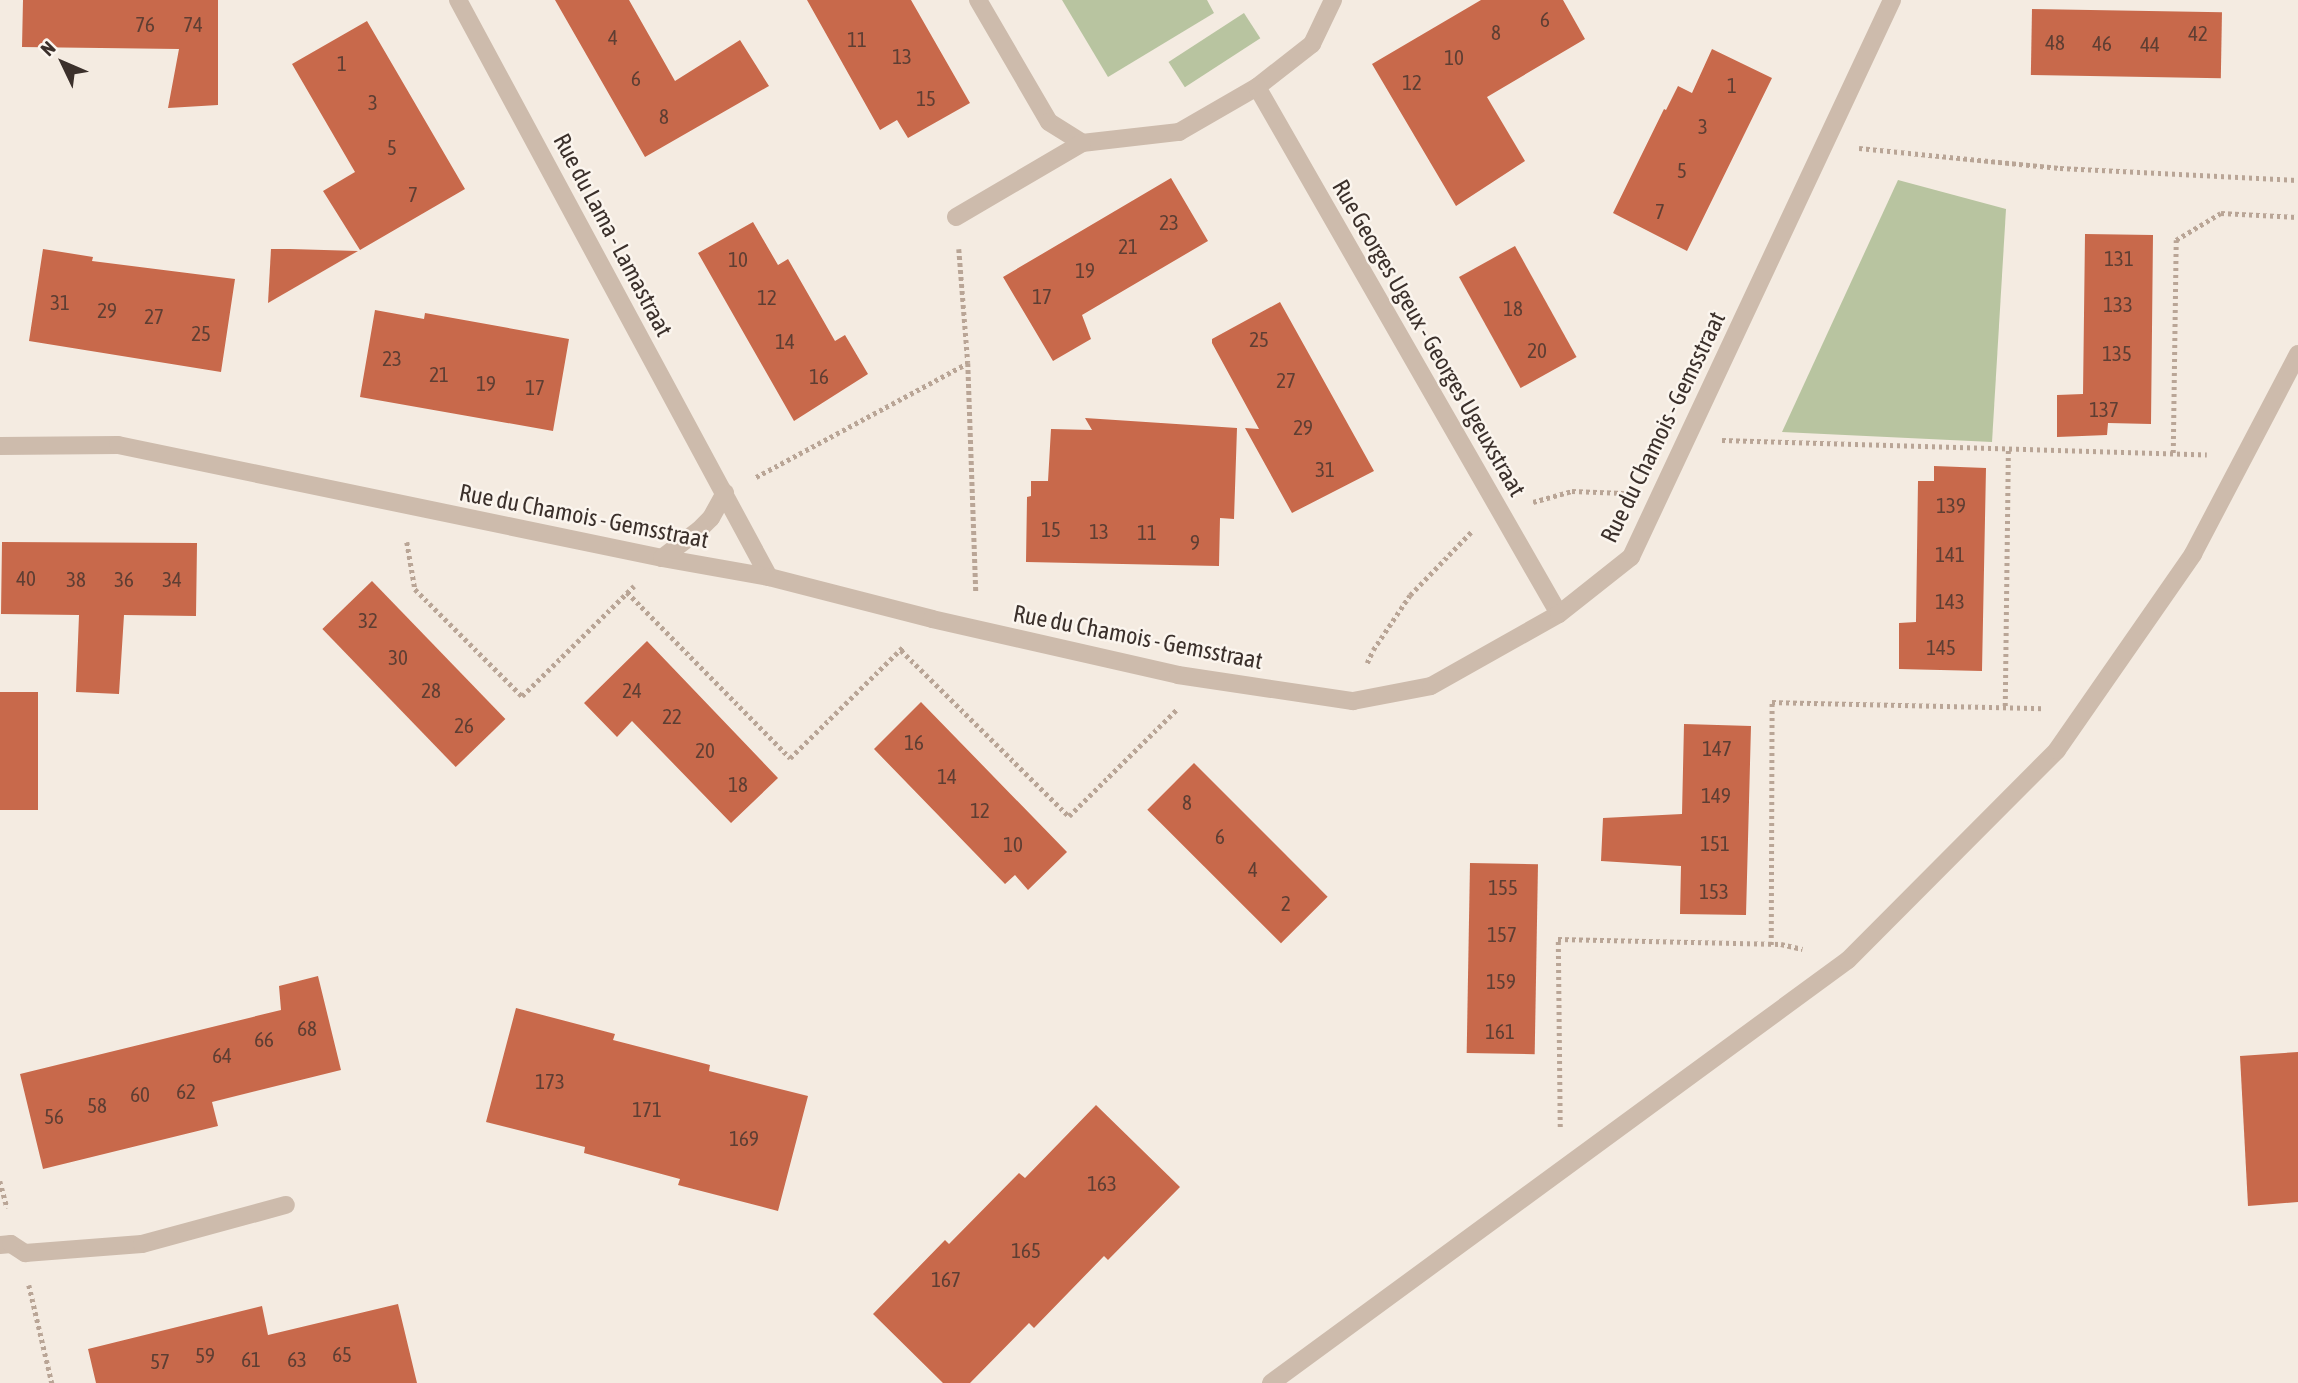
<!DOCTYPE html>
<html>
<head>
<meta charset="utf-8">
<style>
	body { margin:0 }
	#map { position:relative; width:2298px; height:1383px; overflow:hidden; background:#f4ebe1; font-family:"Asap Condensed",sans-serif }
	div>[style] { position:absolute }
	.green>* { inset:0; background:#b8c4a0; transform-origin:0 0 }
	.building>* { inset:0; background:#c8694b; transform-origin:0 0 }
	.path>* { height:4.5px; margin-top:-2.25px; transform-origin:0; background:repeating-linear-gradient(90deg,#b9a596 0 3.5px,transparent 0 7px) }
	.minor>* { height:18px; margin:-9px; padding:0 9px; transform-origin:9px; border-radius:9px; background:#cdbbac }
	span { translate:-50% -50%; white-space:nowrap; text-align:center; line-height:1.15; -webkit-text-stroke:5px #fbf5ee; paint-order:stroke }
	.number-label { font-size:21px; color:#5e3e33 }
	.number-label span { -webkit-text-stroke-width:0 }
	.street-label { font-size:24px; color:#3b302b }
	.north { position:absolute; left:28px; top:28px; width:70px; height:70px; -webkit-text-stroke:5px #fbf5ee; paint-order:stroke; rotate:314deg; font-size:19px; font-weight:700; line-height:28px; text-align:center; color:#3b302b }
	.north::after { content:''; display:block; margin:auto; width:24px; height:32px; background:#3b302b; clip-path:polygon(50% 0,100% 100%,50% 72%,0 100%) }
</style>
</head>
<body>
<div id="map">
	<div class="green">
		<i style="clip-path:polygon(1062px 0,1207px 0,1214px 13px,1108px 77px)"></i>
		<i style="left:1244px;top:13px;width:30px;height:90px;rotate:57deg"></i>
		<i style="clip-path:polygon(1898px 180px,2006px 209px,1992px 442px,1782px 432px)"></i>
	</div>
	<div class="building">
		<i style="clip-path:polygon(23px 0,218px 0,218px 105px,168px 108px,179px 49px,22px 47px)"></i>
		<i style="clip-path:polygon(555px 0,629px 0,675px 81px,740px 40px,769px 86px,645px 157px)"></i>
		<i style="clip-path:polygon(807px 0,911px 0,970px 103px,908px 138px,897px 120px,880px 130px)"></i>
		<i style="clip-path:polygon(1481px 0,1563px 0,1585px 39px,1487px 97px,1525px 161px,1456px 206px,1372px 64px)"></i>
		<i style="left:2032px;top:9px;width:190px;height:66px;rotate:1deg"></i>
		<i style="clip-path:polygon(367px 21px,465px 189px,360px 250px,323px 191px,355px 172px,292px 64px)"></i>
		<i style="clip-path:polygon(1712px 49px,1772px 78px,1687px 251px,1613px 213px,1664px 109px,1666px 110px,1678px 86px,1692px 93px)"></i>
		<i style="clip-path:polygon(1171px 178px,1208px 241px,1082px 315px,1091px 339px,1053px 361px,1003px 277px)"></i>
		<i style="clip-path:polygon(753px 222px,778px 265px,788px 259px,835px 341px,845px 335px,868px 374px,794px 421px,698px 253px)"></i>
		<i style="clip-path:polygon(2085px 234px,2153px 235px,2151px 424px,2108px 423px,2107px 435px,2057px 437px,2057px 395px,2083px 394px)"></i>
		<i style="left:1515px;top:246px;width:127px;height:64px;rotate:61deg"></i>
		<i style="clip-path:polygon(43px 249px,93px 257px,92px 261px,235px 279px,221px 372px,29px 341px)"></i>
		<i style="clip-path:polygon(271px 249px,290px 249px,358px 251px,268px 303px)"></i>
		<i style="clip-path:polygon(1280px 302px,1374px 471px,1292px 513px,1245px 428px,1259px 429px,1212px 343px,1212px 339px)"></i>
		<i style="clip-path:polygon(375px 310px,424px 319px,425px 313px,569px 339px,553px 431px,360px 397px)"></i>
		<i style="clip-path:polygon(1085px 418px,1237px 428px,1234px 519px,1220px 518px,1219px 566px,1026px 562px,1027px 497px,1031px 496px,1031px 481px,1048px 481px,1051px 429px,1092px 430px)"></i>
		<i style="clip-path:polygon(1934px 466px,1986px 468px,1982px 671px,1899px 669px,1899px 623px,1916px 622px,1918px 481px,1934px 481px)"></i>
		<i style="clip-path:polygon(2px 542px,197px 543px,196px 616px,124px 615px,119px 694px,76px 692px,79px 615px,1px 614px)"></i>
		<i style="left:372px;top:581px;width:192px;height:69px;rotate:46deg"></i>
		<i style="clip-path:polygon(647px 641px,778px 778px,731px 823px,632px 721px,617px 737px,584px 703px)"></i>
		<i style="left:0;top:692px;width:38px;height:118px"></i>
		<i style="clip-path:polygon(921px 702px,1067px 852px,1028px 890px,1015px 875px,1005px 884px,874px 749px)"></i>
		<i style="clip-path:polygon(1684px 724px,1751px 726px,1746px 915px,1680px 914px,1681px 866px,1601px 861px,1603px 818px,1682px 814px)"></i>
		<i style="left:1194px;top:763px;width:189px;height:66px;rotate:45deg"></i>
		<i style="left:1470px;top:863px;width:68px;height:190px;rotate:1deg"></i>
		<i style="clip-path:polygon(318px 976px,341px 1070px,212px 1102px,218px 1126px,43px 1169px,20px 1074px,281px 1010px,279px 986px)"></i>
		<i style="clip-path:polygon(516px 1008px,615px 1034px,613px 1040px,710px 1065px,709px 1071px,808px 1096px,778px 1211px,678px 1185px,680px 1179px,584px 1153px,585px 1147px,486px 1122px)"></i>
		<i style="clip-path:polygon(2298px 1052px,2298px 1202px,2248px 1206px,2240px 1056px)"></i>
		<i style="clip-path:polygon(1096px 1105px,1180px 1187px,1108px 1260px,1104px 1256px,1034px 1328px,1029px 1323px,970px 1383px,943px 1383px,873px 1314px,945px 1240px,949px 1244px,1019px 1173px,1025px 1178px)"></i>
		<i style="clip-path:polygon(398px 1304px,417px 1383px,96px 1383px,88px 1349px,262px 1306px,268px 1335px)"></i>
	</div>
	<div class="path">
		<i style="left:1859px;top:148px;width:202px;rotate:5.7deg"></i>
		<i style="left:2060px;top:168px;width:238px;rotate:2.9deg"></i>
		<i style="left:959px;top:249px;width:114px;rotate:85.5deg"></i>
		<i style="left:968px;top:363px;width:230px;rotate:88deg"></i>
		<i style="left:1722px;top:440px;width:485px;rotate:1.7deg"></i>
		<i style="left:2173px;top:453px;width:213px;rotate:-89.2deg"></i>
		<i style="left:2176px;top:240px;width:52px;rotate:-31deg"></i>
		<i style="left:2221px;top:213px;width:77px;rotate:3deg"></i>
		<i style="left:756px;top:477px;width:241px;rotate:-28.3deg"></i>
		<i style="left:1533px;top:502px;width:41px;rotate:-15.8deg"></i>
		<i style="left:1572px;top:491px;width:52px;rotate:2.2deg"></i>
		<i style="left:407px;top:542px;width:48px;rotate:80.3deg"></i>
		<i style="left:415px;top:589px;width:151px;rotate:45deg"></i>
		<i style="left:522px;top:696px;width:157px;rotate:-44.5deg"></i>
		<i style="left:627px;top:592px;width:233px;rotate:45.5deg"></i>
		<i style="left:790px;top:758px;width:160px;rotate:-44.5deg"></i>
		<i style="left:901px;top:650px;width:236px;rotate:44.7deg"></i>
		<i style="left:1069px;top:816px;width:151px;rotate:-44.7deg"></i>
		<i style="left:1367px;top:663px;width:14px;rotate:-65deg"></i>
		<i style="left:1373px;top:650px;width:66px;rotate:-56.1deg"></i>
		<i style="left:1410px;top:595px;width:89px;rotate:-45.9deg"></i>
		<i style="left:2005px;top:706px;width:258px;rotate:-89.3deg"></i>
		<i style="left:1771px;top:945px;width:243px;rotate:-89.8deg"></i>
		<i style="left:1772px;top:702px;width:271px;rotate:1.3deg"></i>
		<i style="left:1560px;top:1127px;width:188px;rotate:-90.6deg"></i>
		<i style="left:1558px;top:939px;width:223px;rotate:1.3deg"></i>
		<i style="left:1781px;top:944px;width:22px;rotate:13deg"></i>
		<i style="left:0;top:1181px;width:28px;rotate:75deg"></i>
		<i style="left:29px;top:1285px;width:101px;rotate:76.8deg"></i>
	</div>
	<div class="minor">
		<i style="left:458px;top:0;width:655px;rotate:61.68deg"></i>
		<i style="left:978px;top:0;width:141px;rotate:59.8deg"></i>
		<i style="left:1049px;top:122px;width:39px;rotate:32deg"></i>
		<i style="left:1082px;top:143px;width:98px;rotate:-6.5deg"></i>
		<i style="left:1179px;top:132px;width:90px;rotate:-30deg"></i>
		<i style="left:1257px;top:87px;width:70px;rotate:-38deg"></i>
		<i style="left:1312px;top:44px;width:49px;rotate:-64.5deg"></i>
		<i style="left:1257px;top:87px;width:607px;rotate:60.18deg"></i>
		<i style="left:956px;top:217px;width:146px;rotate:-30.4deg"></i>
		<i style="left:0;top:446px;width:118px;rotate:-0.5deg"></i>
		<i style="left:118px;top:445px;width:556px;rotate:11.73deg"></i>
		<i style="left:662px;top:558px;width:109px;rotate:10.1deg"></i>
		<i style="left:769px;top:577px;width:168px;rotate:14.4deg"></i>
		<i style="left:932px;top:619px;width:252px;rotate:12.8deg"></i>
		<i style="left:1178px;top:675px;width:177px;rotate:8.5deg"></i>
		<i style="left:1353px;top:701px;width:79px;rotate:-10.9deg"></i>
		<i style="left:1431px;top:686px;width:147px;rotate:-29.4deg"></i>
		<i style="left:1559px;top:614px;width:92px;rotate:-38.4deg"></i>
		<i style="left:1631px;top:557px;width:615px;rotate:-64.89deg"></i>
		<i style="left:662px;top:558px;width:46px;rotate:-37.1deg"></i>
		<i style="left:699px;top:530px;width:17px;rotate:-45deg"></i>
		<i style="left:711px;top:518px;width:29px;rotate:-61deg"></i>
		<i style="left:0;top:1245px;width:11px;rotate:-5deg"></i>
		<i style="left:11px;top:1244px;width:17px;rotate:33deg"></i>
		<i style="left:25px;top:1253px;width:117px;rotate:-4.4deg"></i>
		<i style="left:142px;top:1244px;width:149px;rotate:-15.2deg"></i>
		<i style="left:1271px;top:1383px;width:715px;rotate:-36.25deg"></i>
		<i style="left:1848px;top:960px;width:296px;rotate:-45.1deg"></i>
		<i style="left:2057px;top:750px;width:239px;rotate:-55.2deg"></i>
		<i style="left:2193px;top:554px;width:226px;rotate:-62.3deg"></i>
	</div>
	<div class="number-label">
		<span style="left:1545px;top:19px">6</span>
		<span style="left:145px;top:24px">76</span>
		<span style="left:193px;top:24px">74</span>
		<span style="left:1496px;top:32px">8</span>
		<span style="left:2198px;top:33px">42</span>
		<span style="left:613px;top:37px">4</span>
		<span style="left:857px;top:39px">11</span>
		<span style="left:2055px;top:42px">48</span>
		<span style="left:2102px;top:43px">46</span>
		<span style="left:2150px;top:44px">44</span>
		<span style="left:902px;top:56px">13</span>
		<span style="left:1454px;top:57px">10</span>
		<span style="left:342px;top:63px">1</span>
		<span style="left:636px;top:78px">6</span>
		<span style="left:1412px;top:82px">12</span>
		<span style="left:1732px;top:85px">1</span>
		<span style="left:926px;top:98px">15</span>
		<span style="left:373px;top:102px">3</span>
		<span style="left:664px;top:116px">8</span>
		<span style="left:1703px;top:126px">3</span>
		<span style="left:392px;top:147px">5</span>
		<span style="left:1682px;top:170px">5</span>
		<span style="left:413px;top:194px">7</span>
		<span style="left:1660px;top:211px">7</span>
		<span style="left:1169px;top:222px">23</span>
		<span style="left:1128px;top:246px">21</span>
		<span style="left:2119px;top:258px">131</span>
		<span style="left:738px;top:259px">10</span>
		<span style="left:1085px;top:270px">19</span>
		<span style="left:1042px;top:296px">17</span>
		<span style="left:767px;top:297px">12</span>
		<span style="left:60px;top:302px">31</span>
		<span style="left:2118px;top:304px">133</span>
		<span style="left:1513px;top:308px">18</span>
		<span style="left:107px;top:310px">29</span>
		<span style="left:154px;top:316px">27</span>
		<span style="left:201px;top:333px">25</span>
		<span style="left:1259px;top:339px">25</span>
		<span style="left:785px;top:341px">14</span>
		<span style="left:1537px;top:350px">20</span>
		<span style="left:2117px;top:353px">135</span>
		<span style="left:392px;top:358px">23</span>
		<span style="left:439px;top:374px">21</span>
		<span style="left:819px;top:376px">16</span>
		<span style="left:1286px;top:380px">27</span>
		<span style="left:486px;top:383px">19</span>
		<span style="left:535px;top:387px">17</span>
		<span style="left:2104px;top:409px">137</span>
		<span style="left:1303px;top:427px">29</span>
		<span style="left:1325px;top:469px">31</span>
		<span style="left:1951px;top:505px">139</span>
		<span style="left:1051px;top:529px">15</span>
		<span style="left:1099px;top:531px">13</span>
		<span style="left:1147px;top:532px">11</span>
		<span style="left:1195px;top:542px">9</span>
		<span style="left:1950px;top:554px">141</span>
		<span style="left:26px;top:578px">40</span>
		<span style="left:76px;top:579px">38</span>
		<span style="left:124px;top:579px">36</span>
		<span style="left:172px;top:579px">34</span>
		<span style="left:1950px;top:601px">143</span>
		<span style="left:368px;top:620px">32</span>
		<span style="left:1941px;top:647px">145</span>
		<span style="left:398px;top:657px">30</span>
		<span style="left:431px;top:690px">28</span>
		<span style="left:632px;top:690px">24</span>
		<span style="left:672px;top:716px">22</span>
		<span style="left:464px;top:725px">26</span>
		<span style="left:914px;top:742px">16</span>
		<span style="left:1717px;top:748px">147</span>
		<span style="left:705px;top:750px">20</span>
		<span style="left:947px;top:776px">14</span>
		<span style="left:738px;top:784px">18</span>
		<span style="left:1716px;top:795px">149</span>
		<span style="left:1187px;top:802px">8</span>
		<span style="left:980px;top:810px">12</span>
		<span style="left:1220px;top:836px">6</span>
		<span style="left:1715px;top:843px">151</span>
		<span style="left:1013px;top:844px">10</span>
		<span style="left:1253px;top:869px">4</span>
		<span style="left:1503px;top:887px">155</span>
		<span style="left:1714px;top:891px">153</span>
		<span style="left:1286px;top:903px">2</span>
		<span style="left:1502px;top:934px">157</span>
		<span style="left:1501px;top:981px">159</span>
		<span style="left:307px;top:1028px">68</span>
		<span style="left:1500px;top:1031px">161</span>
		<span style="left:264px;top:1039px">66</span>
		<span style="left:222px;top:1055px">64</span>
		<span style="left:550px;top:1081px">173</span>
		<span style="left:186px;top:1091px">62</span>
		<span style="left:140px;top:1094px">60</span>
		<span style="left:97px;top:1105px">58</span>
		<span style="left:647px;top:1109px">171</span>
		<span style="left:54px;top:1116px">56</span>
		<span style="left:744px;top:1138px">169</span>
		<span style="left:1102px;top:1183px">163</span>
		<span style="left:1026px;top:1250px">165</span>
		<span style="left:946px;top:1279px">167</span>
		<span style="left:342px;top:1354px">65</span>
		<span style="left:205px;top:1355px">59</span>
		<span style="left:251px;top:1359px">61</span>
		<span style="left:297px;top:1359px">63</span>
		<span style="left:160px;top:1361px">57</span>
	</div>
	<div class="street-label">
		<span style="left:613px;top:235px;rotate:62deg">Rue du Lama - Lamastraat</span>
		<span style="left:1429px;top:338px;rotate:60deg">Rue Georges Ugeux - Georges Ugeuxstraat</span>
		<span style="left:1663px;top:427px;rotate:-64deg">Rue du Chamois - Gemsstraat</span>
		<span style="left:584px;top:516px;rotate:11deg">Rue du Chamois - Gemsstraat</span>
		<span style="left:1138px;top:637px;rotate:11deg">Rue du Chamois - Gemsstraat</span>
	</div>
	<div class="north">N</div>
</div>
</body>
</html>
